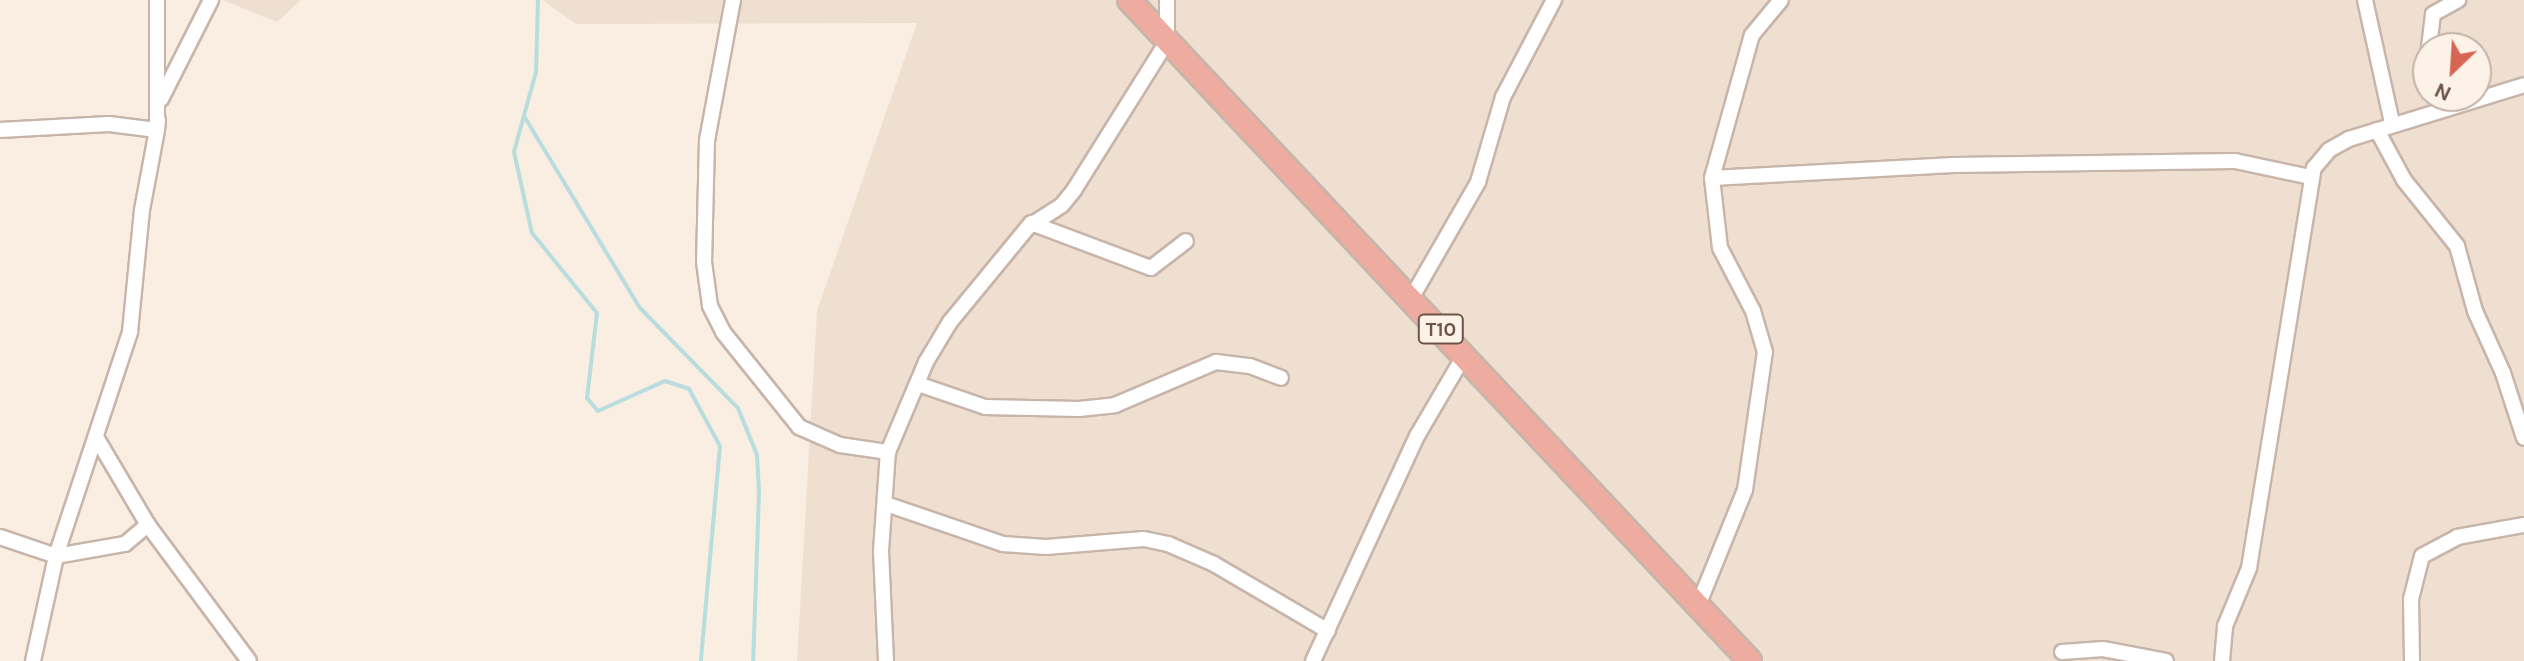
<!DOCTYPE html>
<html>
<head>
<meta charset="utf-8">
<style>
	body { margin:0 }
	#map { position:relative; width:2524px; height:661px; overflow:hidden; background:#f9eee1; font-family:Karla,sans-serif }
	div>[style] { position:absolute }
	.residential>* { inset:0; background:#efdfd1 }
	.stream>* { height:4px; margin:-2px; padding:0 2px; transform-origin:2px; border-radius:2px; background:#b9dddf }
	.roads { filter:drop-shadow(2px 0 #c8b5aa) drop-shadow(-2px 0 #c8b5aa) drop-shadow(0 2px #c8b5aa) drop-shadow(0 -2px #c8b5aa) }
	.minor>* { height:14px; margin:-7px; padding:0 7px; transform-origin:7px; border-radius:7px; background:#fff }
	.highway>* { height:22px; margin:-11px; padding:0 11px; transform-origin:11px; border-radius:11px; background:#edac9f }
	span { translate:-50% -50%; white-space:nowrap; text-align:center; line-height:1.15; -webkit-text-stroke:8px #fcf2e7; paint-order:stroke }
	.shield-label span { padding:2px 6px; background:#fcf2e7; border:2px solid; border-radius:6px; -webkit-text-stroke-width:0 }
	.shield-label { font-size:20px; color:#6d544b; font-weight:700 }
	.north { position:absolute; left:2412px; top:32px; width:80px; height:80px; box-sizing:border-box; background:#fcf2e7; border:2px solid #c3b3a9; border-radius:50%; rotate:205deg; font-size:22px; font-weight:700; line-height:32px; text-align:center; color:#6d544b }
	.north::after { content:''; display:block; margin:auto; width:28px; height:36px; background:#d66554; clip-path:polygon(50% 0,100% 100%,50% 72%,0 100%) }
</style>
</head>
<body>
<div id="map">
	<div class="residential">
		<i style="clip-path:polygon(223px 0,301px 0,277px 22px)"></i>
		<i style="clip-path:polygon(evenodd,542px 0,2524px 0,2524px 661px,797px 661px,817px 311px,917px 23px,576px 24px,542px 0,2428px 48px,2476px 48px,2476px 96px,2428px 96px,2428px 48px)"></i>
	</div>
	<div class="stream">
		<i style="left:538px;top:0;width:72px;rotate:91.6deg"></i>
		<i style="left:536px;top:72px;width:83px;rotate:105.4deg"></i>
		<i style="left:514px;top:152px;width:83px;rotate:77.5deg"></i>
		<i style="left:532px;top:233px;width:103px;rotate:50.9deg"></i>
		<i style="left:597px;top:313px;width:86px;rotate:96.7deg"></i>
		<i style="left:587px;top:398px;width:17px;rotate:50deg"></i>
		<i style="left:598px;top:411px;width:73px;rotate:-24.1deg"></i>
		<i style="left:665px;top:381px;width:25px;rotate:18deg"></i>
		<i style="left:689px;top:389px;width:65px;rotate:61.5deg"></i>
		<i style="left:720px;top:446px;width:216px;rotate:95.1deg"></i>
		<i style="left:524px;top:116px;width:224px;rotate:58.9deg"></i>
		<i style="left:640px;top:308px;width:140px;rotate:45.6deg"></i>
		<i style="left:738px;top:408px;width:51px;rotate:68deg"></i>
		<i style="left:757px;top:455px;width:38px;rotate:87deg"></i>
		<i style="left:759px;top:493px;width:168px;rotate:92deg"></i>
	</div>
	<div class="roads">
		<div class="minor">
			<i style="left:733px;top:0;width:142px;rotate:100.5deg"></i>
			<i style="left:707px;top:140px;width:122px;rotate:91.4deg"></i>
			<i style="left:704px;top:262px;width:44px;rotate:82.2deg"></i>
			<i style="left:710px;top:306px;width:29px;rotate:63deg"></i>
			<i style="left:723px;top:332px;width:122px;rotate:51.3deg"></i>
			<i style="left:799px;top:427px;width:45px;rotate:23.7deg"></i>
			<i style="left:840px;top:445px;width:49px;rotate:8.3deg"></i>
			<i style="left:2365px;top:0;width:126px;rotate:77.6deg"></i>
			<i style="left:2428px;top:56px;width:42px;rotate:-83.2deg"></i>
			<i style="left:2433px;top:14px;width:29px;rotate:-29deg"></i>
			<i style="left:161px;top:99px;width:111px;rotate:-63.2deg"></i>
			<i style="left:0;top:130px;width:109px;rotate:-3.2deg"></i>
			<i style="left:109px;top:124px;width:48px;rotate:7.1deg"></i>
			<i style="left:157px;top:130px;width:10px;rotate:-84deg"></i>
			<i style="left:2377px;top:130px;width:57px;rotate:61.6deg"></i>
			<i style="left:2404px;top:180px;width:85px;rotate:51.2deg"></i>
			<i style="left:2457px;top:246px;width:67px;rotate:74.5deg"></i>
			<i style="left:2475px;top:311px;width:68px;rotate:65.7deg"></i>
			<i style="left:2503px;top:373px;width:68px;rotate:72.1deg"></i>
			<i style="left:1712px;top:178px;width:242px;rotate:-3.1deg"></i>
			<i style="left:1954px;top:165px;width:281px;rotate:-0.8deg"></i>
			<i style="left:2235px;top:161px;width:77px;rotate:12deg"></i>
			<i style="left:1031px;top:223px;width:128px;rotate:20.6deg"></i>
			<i style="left:1151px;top:268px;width:44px;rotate:-37.6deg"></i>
			<i style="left:1412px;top:297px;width:133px;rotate:-60.1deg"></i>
			<i style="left:1478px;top:182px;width:89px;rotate:-73.6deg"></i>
			<i style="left:1503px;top:97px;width:110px;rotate:-62.3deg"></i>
			<i style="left:918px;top:384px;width:71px;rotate:18.9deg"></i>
			<i style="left:985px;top:407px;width:94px;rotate:1.2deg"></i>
			<i style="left:1079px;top:409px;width:36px;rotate:-6deg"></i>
			<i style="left:1115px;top:405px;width:110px;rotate:-23.1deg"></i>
			<i style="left:1216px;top:362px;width:34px;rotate:7deg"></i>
			<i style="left:1250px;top:366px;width:33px;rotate:21deg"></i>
			<i style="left:96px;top:437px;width:102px;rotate:59.4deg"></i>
			<i style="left:148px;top:525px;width:169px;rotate:53.4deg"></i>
			<i style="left:886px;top:504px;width:124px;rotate:18.9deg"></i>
			<i style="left:1003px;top:544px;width:43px;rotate:4deg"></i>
			<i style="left:1046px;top:547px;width:98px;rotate:-4.7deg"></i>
			<i style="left:1144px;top:539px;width:25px;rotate:12deg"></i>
			<i style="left:1168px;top:544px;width:50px;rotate:23.5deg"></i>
			<i style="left:1214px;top:564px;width:132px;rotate:30.4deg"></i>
			<i style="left:0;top:537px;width:59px;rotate:18.7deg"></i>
			<i style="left:56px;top:556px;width:70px;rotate:-9.9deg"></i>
			<i style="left:125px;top:544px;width:30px;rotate:-40deg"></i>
			<i style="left:1697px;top:608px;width:127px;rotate:-67.9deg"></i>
			<i style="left:1745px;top:490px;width:139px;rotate:-81.8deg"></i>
			<i style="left:1765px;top:352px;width:43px;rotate:-106.3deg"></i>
			<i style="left:1753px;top:311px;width:71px;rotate:-117.6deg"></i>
			<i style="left:1720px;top:248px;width:70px;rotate:-96.5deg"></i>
			<i style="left:1712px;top:178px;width:148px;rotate:-74.4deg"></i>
			<i style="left:1752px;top:35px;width:45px;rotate:-50.4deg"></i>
			<i style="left:2062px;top:652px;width:41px;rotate:-4.2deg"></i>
			<i style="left:2103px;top:649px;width:64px;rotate:10.8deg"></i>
			<i style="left:33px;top:661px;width:107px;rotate:-77.6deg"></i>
			<i style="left:56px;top:556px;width:236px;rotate:-71.7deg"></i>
			<i style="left:130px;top:332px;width:123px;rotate:-84.4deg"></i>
			<i style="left:142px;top:210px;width:81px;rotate:-79.4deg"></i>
			<i style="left:157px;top:130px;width:130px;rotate:-90deg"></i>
			<i style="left:886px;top:661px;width:110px;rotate:-92.6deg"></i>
			<i style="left:881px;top:551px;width:99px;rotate:-86deg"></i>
			<i style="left:888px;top:452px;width:98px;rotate:-67.1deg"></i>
			<i style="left:926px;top:362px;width:47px;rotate:-59deg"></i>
			<i style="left:950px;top:322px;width:123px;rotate:-50.6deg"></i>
			<i style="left:1028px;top:227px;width:40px;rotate:-32.9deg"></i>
			<i style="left:1062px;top:205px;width:19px;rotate:-51deg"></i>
			<i style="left:1074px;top:190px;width:175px;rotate:-57.9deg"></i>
			<i style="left:1167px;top:42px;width:42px;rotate:-90deg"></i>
			<i style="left:1313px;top:661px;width:248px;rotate:-65.2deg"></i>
			<i style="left:1417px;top:436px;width:93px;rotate:-59.6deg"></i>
			<i style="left:2222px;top:661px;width:35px;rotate:-85deg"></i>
			<i style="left:2225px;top:626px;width:63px;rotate:-67.5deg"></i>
			<i style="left:2249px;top:568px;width:405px;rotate:-80.8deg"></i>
			<i style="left:2314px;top:168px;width:23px;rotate:-50deg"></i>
			<i style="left:2329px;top:150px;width:23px;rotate:-29deg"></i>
			<i style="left:2349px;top:139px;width:183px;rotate:-17.1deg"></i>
			<i style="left:2412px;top:661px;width:62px;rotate:-90.9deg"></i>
			<i style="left:2411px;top:599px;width:44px;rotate:-75.7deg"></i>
			<i style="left:2422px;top:556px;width:40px;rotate:-28deg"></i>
			<i style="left:2457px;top:537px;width:68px;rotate:-10.2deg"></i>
		</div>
		<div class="highway">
			<i style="left:1129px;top:0;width:907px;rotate:46.79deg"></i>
		</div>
	</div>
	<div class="shield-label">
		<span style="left:1441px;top:329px">T10</span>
	</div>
	<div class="north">N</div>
</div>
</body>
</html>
